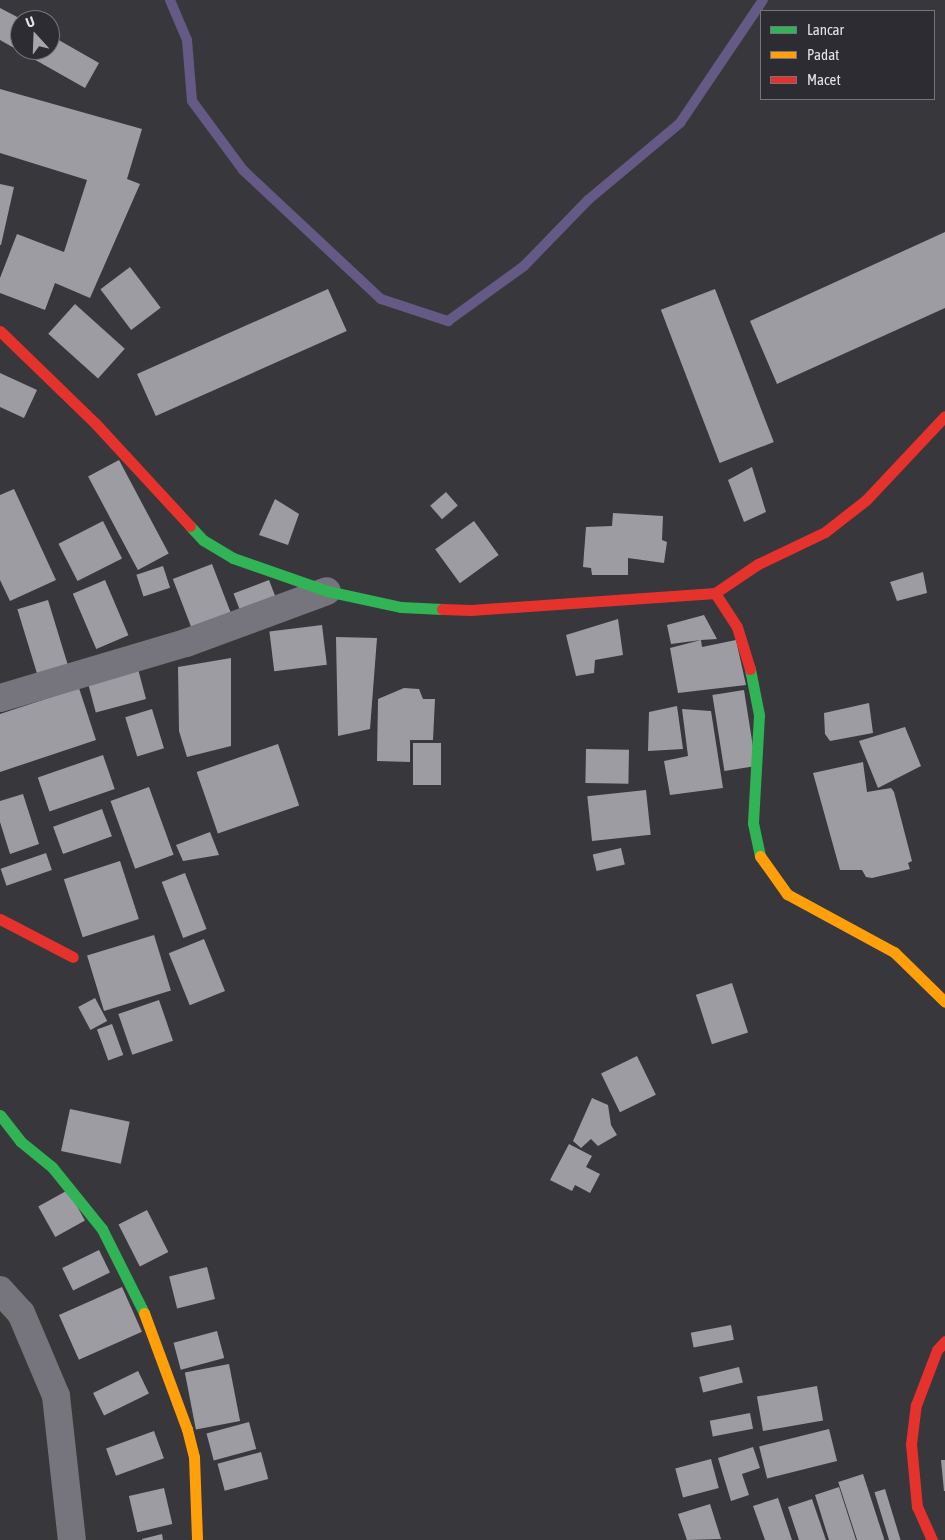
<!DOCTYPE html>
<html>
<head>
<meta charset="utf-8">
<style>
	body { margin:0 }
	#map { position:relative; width:945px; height:1540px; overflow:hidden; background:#38373c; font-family:"Asap Condensed",sans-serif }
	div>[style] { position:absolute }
	.stream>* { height:10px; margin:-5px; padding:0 5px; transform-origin:5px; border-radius:5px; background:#645a85 }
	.building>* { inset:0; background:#9d9ca2; transform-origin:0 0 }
	.street>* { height:28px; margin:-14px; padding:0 14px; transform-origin:14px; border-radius:14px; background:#76747c }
	.fast>* { height:11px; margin:-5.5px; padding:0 5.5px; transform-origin:5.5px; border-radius:5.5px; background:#30b455 }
	.slow>* { height:11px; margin:-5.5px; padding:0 5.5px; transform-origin:5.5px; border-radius:5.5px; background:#ff9f0a }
	.jam>* { height:11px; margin:-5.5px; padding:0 5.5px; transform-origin:5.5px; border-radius:5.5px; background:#e5322d }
	span { translate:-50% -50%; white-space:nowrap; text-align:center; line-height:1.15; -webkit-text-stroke:5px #2d2c32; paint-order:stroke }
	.legend { position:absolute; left:760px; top:10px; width:175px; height:90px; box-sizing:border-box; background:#2d2c32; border:1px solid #76757a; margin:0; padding:6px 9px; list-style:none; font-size:15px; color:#e3e3e7 }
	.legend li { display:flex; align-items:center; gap:10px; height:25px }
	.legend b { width:25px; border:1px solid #76757a }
	.north { position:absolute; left:10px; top:10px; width:50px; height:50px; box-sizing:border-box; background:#2d2c32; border:1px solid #76757a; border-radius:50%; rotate:340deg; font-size:14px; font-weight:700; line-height:20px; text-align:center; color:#e3e3e7 }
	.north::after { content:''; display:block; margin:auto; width:18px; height:22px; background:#a7a7ab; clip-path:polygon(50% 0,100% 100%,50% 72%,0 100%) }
</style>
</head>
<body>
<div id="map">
	<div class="stream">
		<i style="left:170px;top:0;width:43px;rotate:67deg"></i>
		<i style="left:187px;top:40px;width:61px;rotate:85.3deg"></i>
		<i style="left:192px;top:101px;width:86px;rotate:53.5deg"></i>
		<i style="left:243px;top:170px;width:189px;rotate:43.1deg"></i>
		<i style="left:381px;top:299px;width:71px;rotate:18.2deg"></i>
		<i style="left:448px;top:321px;width:94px;rotate:-35.9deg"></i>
		<i style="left:524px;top:266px;width:92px;rotate:-45.9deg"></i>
		<i style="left:588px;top:200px;width:120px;rotate:-39.9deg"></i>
		<i style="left:680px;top:123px;width:148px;rotate:-56deg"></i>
	</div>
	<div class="building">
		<i style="clip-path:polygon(0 8px,23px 20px,20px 20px,20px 50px,50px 50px,50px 35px,99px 63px,85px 88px,0 40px)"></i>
		<i style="clip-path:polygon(0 89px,142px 129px,127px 179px,140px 184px,90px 298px,55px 283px,45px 310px,0 293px,0 278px,17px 234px,64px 252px,87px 180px,0 153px)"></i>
		<i style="clip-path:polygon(0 184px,14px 187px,1px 245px,0 245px)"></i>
		<i style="clip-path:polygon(945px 232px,945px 308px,777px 384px,750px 321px)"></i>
		<i style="left:130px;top:267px;width:51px;height:37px;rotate:53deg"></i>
		<i style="left:328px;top:289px;width:46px;height:209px;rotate:66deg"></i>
		<i style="left:715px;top:289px;width:164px;height:58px;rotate:69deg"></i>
		<i style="left:75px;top:304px;width:67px;height:40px;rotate:42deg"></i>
		<i style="clip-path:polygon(0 373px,37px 390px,24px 418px,0 407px)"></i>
		<i style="left:119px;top:460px;width:106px;height:35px;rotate:62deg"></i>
		<i style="clip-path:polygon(752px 467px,766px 512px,744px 522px,728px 480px)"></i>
		<i style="clip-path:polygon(14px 489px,56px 580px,10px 601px,0 580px,0 495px)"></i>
		<i style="left:446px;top:492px;width:18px;height:21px;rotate:49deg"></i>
		<i style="clip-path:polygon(275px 499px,299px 514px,288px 545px,259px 535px)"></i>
		<i style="clip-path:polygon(613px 513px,663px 516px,662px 540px,667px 542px,664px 563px,628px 558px,628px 575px,592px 575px,591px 568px,583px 567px,586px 527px,612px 526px)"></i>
		<i style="left:103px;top:521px;width:42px;height:50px;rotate:63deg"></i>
		<i style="left:474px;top:521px;width:42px;height:48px;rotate:54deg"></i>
		<i style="left:212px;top:564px;width:59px;height:42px;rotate:69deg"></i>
		<i style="left:163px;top:566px;width:23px;height:28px;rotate:72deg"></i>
		<i style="clip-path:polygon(923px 572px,927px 593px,897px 601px,890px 582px)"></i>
		<i style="left:105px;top:580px;width:60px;height:35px;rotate:67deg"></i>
		<i style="left:269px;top:580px;width:19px;height:38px;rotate:69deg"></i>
		<i style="left:48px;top:600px;width:70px;height:32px;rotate:73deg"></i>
		<i style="clip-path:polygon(704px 615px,717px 639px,701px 640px,702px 647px,736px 640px,746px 685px,678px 693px,670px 648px,701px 640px,671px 644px,667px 625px)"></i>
		<i style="clip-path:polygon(618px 619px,623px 655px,595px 660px,594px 673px,576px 676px,566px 635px)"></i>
		<i style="left:322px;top:625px;width:40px;height:53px;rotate:83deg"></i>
		<i style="clip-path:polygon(336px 637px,377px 638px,370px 729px,338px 736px)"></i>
		<i style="clip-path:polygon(231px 658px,231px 746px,187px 757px,179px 731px,178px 667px)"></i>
		<i style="left:138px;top:669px;width:31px;height:52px;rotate:75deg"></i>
		<i style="clip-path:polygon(79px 688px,96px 740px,0 772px,0 714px)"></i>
		<i style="clip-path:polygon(404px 688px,419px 689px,423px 699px,435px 699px,433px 740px,410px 740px,410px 762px,377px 761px,378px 699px)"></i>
		<i style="left:744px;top:690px;width:77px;height:32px;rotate:81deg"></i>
		<i style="clip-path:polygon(869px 703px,873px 733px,830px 741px,825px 734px,824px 713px)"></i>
		<i style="clip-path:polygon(677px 706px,683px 749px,648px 751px,649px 712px)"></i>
		<i style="left:152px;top:709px;width:41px;height:28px;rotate:73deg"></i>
		<i style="clip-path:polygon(682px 709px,711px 711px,723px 788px,670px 795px,664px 761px,688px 756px)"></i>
		<i style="clip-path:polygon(905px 727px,921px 766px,878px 788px,859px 741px)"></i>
		<i style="left:413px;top:743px;width:28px;height:42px"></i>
		<i style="left:278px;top:744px;width:65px;height:86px;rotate:71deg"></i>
		<i style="left:586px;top:749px;width:43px;height:34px;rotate:1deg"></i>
		<i style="left:103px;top:755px;width:36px;height:69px;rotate:71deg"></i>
		<i style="clip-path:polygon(863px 762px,867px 792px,891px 788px,894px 792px,912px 861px,908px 863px,910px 869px,872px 878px,866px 877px,862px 870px,840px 870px,813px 773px)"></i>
		<i style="left:149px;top:787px;width:72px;height:41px;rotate:70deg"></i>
		<i style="left:646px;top:790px;width:45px;height:59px;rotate:84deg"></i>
		<i style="clip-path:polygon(23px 794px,39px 844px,10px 854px,0 822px,0 801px)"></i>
		<i style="left:102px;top:809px;width:29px;height:52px;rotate:70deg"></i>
		<i style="clip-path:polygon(210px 832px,219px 855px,183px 861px,176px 845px)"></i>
		<i style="left:621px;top:848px;width:17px;height:29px;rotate:77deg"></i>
		<i style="left:46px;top:853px;width:18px;height:48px;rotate:71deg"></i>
		<i style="left:120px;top:861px;width:61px;height:59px;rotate:72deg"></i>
		<i style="left:185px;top:873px;width:60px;height:25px;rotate:69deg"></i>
		<i style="left:154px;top:935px;width:58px;height:70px;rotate:73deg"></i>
		<i style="left:204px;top:939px;width:56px;height:38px;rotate:68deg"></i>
		<i style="left:732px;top:983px;width:52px;height:38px;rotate:72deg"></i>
		<i style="left:95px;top:998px;width:26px;height:19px;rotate:62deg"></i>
		<i style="left:159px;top:1000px;width:43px;height:43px;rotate:71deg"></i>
		<i style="left:112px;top:1024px;width:33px;height:16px;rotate:70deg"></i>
		<i style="left:637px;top:1056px;width:43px;height:40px;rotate:64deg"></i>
		<i style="clip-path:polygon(592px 1098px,608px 1105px,611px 1125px,617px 1135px,598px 1146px,591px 1139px,581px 1148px,573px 1141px)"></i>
		<i style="left:70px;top:1109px;width:61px;height:43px;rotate:12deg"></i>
		<i style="clip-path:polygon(569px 1144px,592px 1156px,586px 1167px,600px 1174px,590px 1193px,575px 1185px,572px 1191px,550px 1180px)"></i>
		<i style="left:68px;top:1190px;width:35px;height:34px;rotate:61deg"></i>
		<i style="left:147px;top:1210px;width:47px;height:32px;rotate:63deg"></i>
		<i style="left:99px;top:1250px;width:25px;height:41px;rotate:64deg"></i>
		<i style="left:207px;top:1267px;width:33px;height:39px;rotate:76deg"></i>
		<i style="left:122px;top:1287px;width:49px;height:69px;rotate:66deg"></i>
		<i style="left:731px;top:1325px;width:15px;height:41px;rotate:79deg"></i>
		<i style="left:217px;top:1331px;width:28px;height:45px;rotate:75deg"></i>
		<i style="left:229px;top:1364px;width:58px;height:45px;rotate:79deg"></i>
		<i style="left:739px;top:1367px;width:16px;height:41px;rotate:76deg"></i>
		<i style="left:138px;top:1371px;width:25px;height:50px;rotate:64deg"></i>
		<i style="left:817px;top:1386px;width:35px;height:61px;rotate:80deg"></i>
		<i style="left:750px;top:1413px;width:16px;height:41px;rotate:79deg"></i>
		<i style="left:249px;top:1422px;width:28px;height:44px;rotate:75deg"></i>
		<i style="left:829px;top:1429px;width:33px;height:72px;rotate:76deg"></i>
		<i style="left:154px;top:1431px;width:29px;height:51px;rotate:70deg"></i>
		<i style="clip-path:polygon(753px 1447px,760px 1468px,742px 1474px,749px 1495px,731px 1501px,718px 1458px)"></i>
		<i style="left:261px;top:1452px;width:28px;height:45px;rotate:75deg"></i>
		<i style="left:711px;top:1459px;width:30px;height:37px;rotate:75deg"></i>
		<i style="clip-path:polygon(941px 1460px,945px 1460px,945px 1491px,944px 1491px)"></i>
		<i style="left:863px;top:1474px;width:69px;height:26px;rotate:72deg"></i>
		<i style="clip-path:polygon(839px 1487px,856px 1540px,829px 1540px,815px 1495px)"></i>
		<i style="left:164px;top:1488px;width:37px;height:36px;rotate:77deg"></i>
		<i style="left:885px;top:1489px;width:53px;height:11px;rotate:73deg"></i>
		<i style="clip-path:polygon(778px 1498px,792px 1540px,765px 1540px,753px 1506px)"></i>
		<i style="clip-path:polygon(812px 1499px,826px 1540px,799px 1540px,788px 1507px)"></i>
		<i style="clip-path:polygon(710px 1504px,721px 1539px,687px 1540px,678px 1514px)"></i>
		<i style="clip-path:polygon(162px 1534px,163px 1540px,142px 1540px,142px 1539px)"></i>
	</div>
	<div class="street">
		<i style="left:0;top:698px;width:194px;rotate:-16.5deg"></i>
		<i style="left:186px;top:643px;width:150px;rotate:-20.2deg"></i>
		<i style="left:0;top:1290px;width:31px;rotate:48deg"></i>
		<i style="left:21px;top:1313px;width:90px;rotate:67.1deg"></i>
		<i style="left:56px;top:1396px;width:145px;rotate:83.7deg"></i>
	</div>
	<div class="fast">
		<i style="left:190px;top:526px;width:19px;rotate:47deg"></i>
		<i style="left:203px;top:540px;width:35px;rotate:31deg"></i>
		<i style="left:233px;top:558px;width:100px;rotate:19.3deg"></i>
		<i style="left:327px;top:591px;width:76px;rotate:12.2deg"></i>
		<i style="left:401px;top:607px;width:41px;rotate:2.8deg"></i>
		<i style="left:750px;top:669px;width:47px;rotate:78.9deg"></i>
		<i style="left:759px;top:715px;width:108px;rotate:93.2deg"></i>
		<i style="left:753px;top:823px;width:34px;rotate:78deg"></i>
		<i style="left:0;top:1115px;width:33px;rotate:52deg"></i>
		<i style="left:20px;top:1141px;width:41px;rotate:39.1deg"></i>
		<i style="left:52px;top:1167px;width:80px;rotate:51.1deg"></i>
		<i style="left:102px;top:1229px;width:94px;rotate:63.4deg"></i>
	</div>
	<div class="slow">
		<i style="left:760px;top:856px;width:47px;rotate:54.6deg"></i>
		<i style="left:787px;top:894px;width:122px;rotate:28.5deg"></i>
		<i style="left:894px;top:952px;width:71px;rotate:44.4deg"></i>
		<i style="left:144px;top:1313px;width:124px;rotate:69.7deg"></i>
		<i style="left:187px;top:1429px;width:29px;rotate:76deg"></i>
		<i style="left:194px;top:1457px;width:83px;rotate:87.9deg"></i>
	</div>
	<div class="jam">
		<i style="left:0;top:331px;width:132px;rotate:44.1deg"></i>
		<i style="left:95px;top:423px;width:140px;rotate:47.3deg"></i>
		<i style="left:715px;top:593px;width:52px;rotate:-34deg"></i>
		<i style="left:758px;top:564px;width:74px;rotate:-25.5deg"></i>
		<i style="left:825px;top:532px;width:52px;rotate:-38deg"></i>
		<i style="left:866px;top:500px;width:115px;rotate:-46.8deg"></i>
		<i style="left:442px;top:609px;width:29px;rotate:2deg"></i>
		<i style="left:471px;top:610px;width:245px;rotate:-4deg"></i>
		<i style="left:715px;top:593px;width:40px;rotate:57.1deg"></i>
		<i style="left:737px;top:627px;width:44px;rotate:72.8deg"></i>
		<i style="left:0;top:919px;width:82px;rotate:27.5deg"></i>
		<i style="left:932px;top:1540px;width:36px;rotate:-114deg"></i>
		<i style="left:917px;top:1507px;width:63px;rotate:-95.4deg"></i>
		<i style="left:911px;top:1444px;width:39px;rotate:-83deg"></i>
		<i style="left:916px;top:1405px;width:59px;rotate:-69.1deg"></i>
		<i style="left:937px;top:1350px;width:12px;rotate:-48deg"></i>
	</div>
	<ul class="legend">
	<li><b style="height:6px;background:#30b455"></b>Lancar</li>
	<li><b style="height:6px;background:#ff9f0a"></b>Padat</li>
	<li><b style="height:6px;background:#e5322d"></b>Macet</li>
	</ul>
	<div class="north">U</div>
</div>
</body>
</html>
